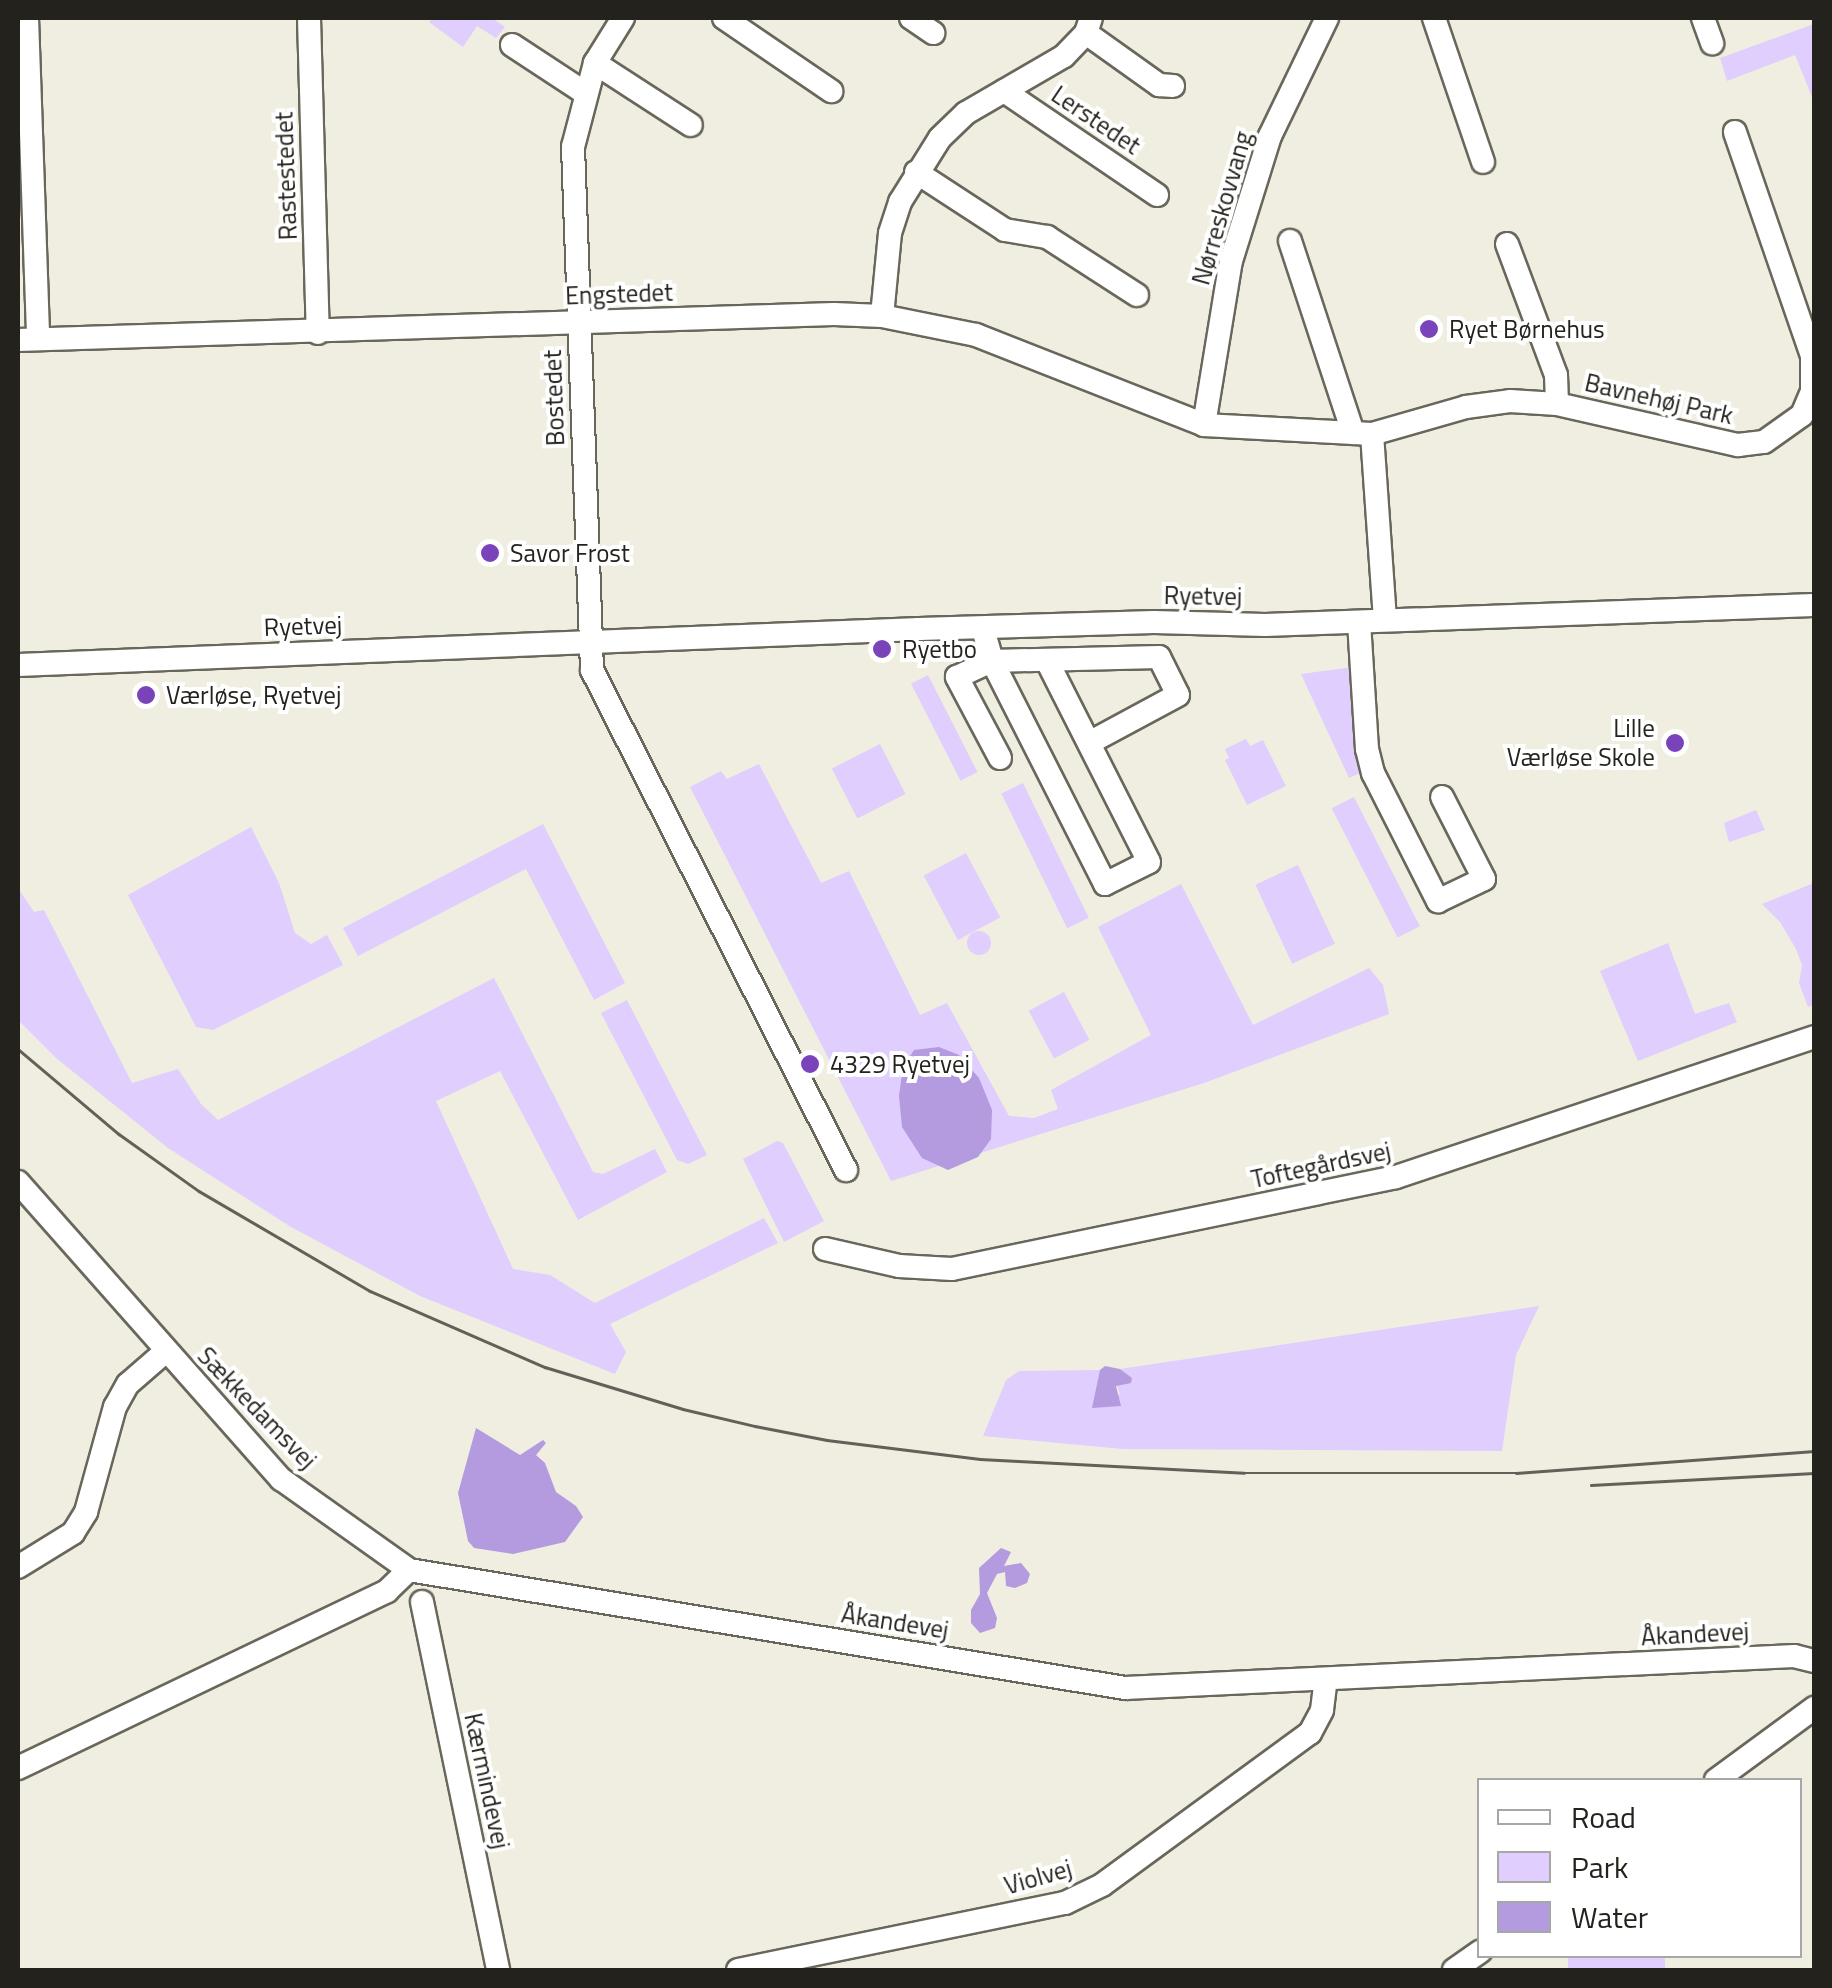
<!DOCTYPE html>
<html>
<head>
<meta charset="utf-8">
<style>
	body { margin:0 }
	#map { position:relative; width:1832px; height:1988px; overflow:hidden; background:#f0eee0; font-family:"Titillium Web",sans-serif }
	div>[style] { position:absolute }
	.green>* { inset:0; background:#dfcefe; transform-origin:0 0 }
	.round { border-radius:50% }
	.water>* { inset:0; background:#b49ade }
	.roads { filter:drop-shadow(2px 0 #69675b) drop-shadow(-2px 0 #69675b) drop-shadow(0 2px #69675b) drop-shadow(0 -2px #69675b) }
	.minor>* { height:22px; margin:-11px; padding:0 11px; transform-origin:11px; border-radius:11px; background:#fff }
	.tram>* { height:2.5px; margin:-1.25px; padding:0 1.25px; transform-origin:1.25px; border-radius:1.25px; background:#626058 }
	.dots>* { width:28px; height:28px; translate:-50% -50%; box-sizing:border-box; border:5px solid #fff; border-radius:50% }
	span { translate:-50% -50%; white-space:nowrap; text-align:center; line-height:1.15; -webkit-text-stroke:8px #fff; paint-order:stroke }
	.street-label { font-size:25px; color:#23221d }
	.poi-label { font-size:25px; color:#23221d }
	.left { translate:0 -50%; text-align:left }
	.right { translate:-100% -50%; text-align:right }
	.frame { position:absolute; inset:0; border:20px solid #23221d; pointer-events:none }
	.legend { position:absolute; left:1477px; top:1778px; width:325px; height:180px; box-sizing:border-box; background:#fff; border:2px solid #a7a7a5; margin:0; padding:12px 18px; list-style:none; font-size:30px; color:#23221d }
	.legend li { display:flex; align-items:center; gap:20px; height:50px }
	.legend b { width:50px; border:2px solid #a7a7a5 }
</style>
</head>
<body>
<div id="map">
	<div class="green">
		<i style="clip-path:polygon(433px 18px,492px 18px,505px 27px,496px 38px,477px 26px,463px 47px,429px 22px)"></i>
		<i style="clip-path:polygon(1814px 24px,1814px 102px,1795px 55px,1727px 81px,1720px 58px)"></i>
		<i style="clip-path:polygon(1353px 667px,1356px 762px,1360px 773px,1349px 778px,1301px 674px)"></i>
		<i style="left:928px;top:675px;width:109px;height:19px;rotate:63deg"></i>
		<i style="clip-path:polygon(1246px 739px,1250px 746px,1263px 740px,1286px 786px,1247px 805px,1225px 760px,1229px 758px,1225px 749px)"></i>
		<i style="left:880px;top:744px;width:56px;height:54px;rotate:63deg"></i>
		<i style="clip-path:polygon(759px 764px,821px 883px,849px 871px,920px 1015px,947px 1003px,1009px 1116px,1034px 1118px,1058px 1109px,1051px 1090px,1151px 1035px,1098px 927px,1181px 884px,1253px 1025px,1369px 968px,1383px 985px,1389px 1014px,1204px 1083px,891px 1181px,690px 787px,721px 771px,727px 779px)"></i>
		<i style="left:1023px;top:783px;width:150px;height:24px;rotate:64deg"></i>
		<i style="left:1354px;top:797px;width:145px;height:25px;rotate:63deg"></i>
		<i style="clip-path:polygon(1756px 810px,1765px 830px,1729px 842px,1724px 823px)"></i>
		<i style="clip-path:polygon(543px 824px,625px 983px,594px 1000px,526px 869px,358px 956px,343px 928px)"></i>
		<i style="clip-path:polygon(251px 827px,279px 883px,295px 933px,311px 944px,327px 935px,343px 965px,213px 1030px,196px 1027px,128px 895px)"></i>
		<i style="left:966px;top:853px;width:73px;height:48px;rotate:62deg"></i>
		<i style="left:1298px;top:865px;width:87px;height:47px;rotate:65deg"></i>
		<i style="clip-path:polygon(1814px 883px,1814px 1004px,1808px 1007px,1799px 983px,1802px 965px,1796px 949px,1780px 922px,1762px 904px)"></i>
		<i style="clip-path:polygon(18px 888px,34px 912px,44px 910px,132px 1083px,178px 1069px,201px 1104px,218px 1120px,494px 978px,593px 1172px,603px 1174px,655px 1149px,667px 1172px,578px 1220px,500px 1071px,436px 1101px,513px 1269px,550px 1275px,595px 1303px,764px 1218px,778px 1243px,610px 1324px,626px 1352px,615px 1374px,420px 1296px,291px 1227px,168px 1148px,56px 1058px,18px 1020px)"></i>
		<i class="round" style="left:967px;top:931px;width:24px;height:24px"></i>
		<i style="clip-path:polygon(1668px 943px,1695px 1014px,1729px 1003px,1737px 1022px,1638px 1061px,1600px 971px)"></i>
		<i style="left:1064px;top:992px;width:54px;height:40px;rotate:62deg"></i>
		<i style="clip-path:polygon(627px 1000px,707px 1155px,688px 1164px,677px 1160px,601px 1013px)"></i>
		<i style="clip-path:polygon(777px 1141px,783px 1143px,824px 1221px,784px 1242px,743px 1159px)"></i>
		<i style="clip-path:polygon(1539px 1306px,1516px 1355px,1502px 1451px,1123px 1449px,983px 1436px,1006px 1380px,1019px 1371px,1100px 1370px,1100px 1387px,1120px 1395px,1117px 1385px,1132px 1379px,1120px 1369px)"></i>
		<i style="left:1568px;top:1956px;width:97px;height:18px"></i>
	</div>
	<div class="water">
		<i style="clip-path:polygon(939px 1047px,959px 1055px,979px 1078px,992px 1110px,991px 1139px,978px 1157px,948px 1170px,922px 1158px,902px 1127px,899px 1096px,903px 1067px,914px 1050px)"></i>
		<i style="clip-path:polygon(1105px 1366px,1120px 1369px,1132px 1378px,1131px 1383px,1116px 1386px,1121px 1406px,1092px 1408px,1100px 1370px)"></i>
		<i style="clip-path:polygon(476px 1428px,520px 1455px,543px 1440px,546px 1443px,536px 1455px,545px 1463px,556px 1492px,576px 1506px,583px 1517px,565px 1542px,513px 1554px,474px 1548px,468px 1541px,458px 1493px)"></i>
		<i style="clip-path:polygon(1001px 1548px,1011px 1552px,1004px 1566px,1021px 1563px,1030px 1574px,1027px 1583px,1015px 1588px,1006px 1586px,1005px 1572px,997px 1574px,987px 1593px,997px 1618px,995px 1628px,980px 1633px,971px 1623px,971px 1610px,980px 1594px,979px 1568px)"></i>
	</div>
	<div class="roads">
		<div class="minor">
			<i style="left:27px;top:18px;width:321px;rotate:88deg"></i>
			<i style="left:309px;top:18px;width:315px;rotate:88.4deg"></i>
			<i style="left:623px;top:18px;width:53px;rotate:121.9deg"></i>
			<i style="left:595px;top:63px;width:87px;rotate:104.7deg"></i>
			<i style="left:573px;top:147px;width:523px;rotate:87.92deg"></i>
			<i style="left:592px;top:670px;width:561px;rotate:63.07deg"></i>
			<i style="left:724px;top:18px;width:130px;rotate:34.3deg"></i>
			<i style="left:911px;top:18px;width:27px;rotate:34deg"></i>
			<i style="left:1434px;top:18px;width:152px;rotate:71.2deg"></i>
			<i style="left:1703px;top:18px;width:27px;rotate:70deg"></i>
			<i style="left:1086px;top:33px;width:90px;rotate:35.5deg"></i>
			<i style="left:1159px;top:85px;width:14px;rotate:4deg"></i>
			<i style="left:512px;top:45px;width:87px;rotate:33.3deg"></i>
			<i style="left:595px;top:63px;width:114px;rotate:32.9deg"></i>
			<i style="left:1004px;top:91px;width:185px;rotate:34.2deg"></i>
			<i style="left:916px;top:172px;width:106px;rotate:33.1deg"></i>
			<i style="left:1005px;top:230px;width:43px;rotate:9.5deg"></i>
			<i style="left:1047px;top:237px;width:107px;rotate:32.8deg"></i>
			<i style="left:1290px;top:241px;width:202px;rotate:71.8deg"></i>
			<i style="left:1507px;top:244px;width:140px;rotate:69.5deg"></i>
			<i style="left:1556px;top:375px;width:29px;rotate:88deg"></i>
			<i style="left:882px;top:316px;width:83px;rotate:-84.5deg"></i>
			<i style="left:890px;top:233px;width:33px;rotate:-72deg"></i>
			<i style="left:900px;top:202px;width:75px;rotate:-58deg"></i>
			<i style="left:940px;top:138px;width:36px;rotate:-44deg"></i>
			<i style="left:966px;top:113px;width:113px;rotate:-30.2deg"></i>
			<i style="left:1064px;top:56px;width:32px;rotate:-46deg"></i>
			<i style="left:1086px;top:33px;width:16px;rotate:-72deg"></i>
			<i style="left:18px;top:340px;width:816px;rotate:-1.82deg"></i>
			<i style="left:834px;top:314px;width:48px;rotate:2.4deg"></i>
			<i style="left:882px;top:316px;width:96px;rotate:11.4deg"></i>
			<i style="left:976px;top:335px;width:245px;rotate:21.5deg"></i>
			<i style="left:1204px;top:425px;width:168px;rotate:3.1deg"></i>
			<i style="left:1372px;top:434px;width:98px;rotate:-16deg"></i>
			<i style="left:1466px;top:407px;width:44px;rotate:-7.8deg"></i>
			<i style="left:1510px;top:401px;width:47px;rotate:3.7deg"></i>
			<i style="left:1557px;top:404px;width:186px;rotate:12.8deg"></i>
			<i style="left:1738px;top:445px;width:26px;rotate:-7deg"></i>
			<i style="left:1764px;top:442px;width:47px;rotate:-35.4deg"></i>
			<i style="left:1802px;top:415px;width:26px;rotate:-67deg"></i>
			<i style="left:1812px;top:391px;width:35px;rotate:-90deg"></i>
			<i style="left:1812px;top:356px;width:237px;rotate:-109deg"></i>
			<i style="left:1204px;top:425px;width:166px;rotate:-80.7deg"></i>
			<i style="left:1231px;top:261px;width:131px;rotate:-72.7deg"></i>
			<i style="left:1270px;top:136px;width:131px;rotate:-64.2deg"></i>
			<i style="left:1372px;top:434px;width:186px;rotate:86deg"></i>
			<i style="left:1359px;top:622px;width:127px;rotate:86.4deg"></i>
			<i style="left:1367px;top:749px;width:25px;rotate:76deg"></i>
			<i style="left:1373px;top:773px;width:144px;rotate:63.1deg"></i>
			<i style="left:1438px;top:901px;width:51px;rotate:-25.6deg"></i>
			<i style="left:1484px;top:879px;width:92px;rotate:-117.1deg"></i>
			<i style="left:983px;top:629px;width:33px;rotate:74deg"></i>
			<i style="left:992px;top:661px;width:250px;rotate:63.1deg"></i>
			<i style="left:1105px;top:884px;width:49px;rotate:-26.6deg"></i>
			<i style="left:1149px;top:862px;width:225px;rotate:-116.9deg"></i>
			<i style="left:18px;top:665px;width:902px;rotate:-2.29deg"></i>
			<i style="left:919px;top:629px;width:235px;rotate:-1.7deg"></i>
			<i style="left:1154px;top:622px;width:111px;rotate:1.5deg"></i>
			<i style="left:1265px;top:625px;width:549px;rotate:-2.09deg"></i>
			<i style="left:1000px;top:758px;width:92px;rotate:-118deg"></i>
			<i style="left:957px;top:677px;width:38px;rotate:-25deg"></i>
			<i style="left:992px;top:661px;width:167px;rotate:-1.4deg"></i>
			<i style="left:1159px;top:657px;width:42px;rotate:63.4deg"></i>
			<i style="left:1178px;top:695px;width:101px;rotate:151.7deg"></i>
			<i style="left:18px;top:1182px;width:397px;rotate:48.5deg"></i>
			<i style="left:281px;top:1479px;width:157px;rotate:35.4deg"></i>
			<i style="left:409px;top:1570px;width:726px;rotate:9.36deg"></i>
			<i style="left:1125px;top:1688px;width:670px;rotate:-2.74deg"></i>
			<i style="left:1794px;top:1656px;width:21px;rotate:14deg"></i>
			<i style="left:825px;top:1249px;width:76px;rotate:12.9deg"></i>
			<i style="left:899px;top:1266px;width:53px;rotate:3.2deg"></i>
			<i style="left:952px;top:1269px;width:453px;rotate:-11.7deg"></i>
			<i style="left:1396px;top:1177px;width:441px;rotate:-18.5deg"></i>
			<i style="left:18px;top:1567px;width:65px;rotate:-31.7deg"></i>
			<i style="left:73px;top:1533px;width:25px;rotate:-58deg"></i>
			<i style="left:86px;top:1512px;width:109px;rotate:-74.6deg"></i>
			<i style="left:115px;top:1407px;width:26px;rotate:-61deg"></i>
			<i style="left:128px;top:1384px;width:50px;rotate:-41deg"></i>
			<i style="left:422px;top:1602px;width:376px;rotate:78.3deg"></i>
			<i style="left:18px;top:1768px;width:409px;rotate:-25.6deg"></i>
			<i style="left:387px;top:1591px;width:30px;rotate:-44deg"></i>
			<i style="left:1716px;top:1780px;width:122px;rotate:-36.3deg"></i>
			<i style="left:738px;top:1970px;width:334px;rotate:-11.6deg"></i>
			<i style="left:1065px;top:1903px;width:41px;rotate:-25.9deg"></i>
			<i style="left:1102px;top:1885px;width:258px;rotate:-36.2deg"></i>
			<i style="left:1310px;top:1733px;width:26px;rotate:-62deg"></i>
			<i style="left:1322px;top:1710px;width:31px;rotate:-83deg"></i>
			<i style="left:1454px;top:1970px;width:32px;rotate:-35deg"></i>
		</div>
	</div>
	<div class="tram">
		<i style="left:18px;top:1049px;width:132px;rotate:40.1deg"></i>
		<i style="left:119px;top:1134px;width:98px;rotate:35.5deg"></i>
		<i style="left:199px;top:1191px;width:198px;rotate:30.3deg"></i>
		<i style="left:370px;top:1291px;width:191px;rotate:23.5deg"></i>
		<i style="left:545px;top:1367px;width:144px;rotate:16.9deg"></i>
		<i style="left:683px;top:1409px;width:74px;rotate:13.3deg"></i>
		<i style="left:755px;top:1426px;width:73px;rotate:11deg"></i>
		<i style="left:827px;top:1440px;width:154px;rotate:7.1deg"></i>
		<i style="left:980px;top:1459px;width:264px;rotate:3deg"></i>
		<i style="left:1244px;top:1473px;width:272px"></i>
		<i style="left:1516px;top:1473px;width:299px;rotate:-4.2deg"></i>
		<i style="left:1591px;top:1485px;width:223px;rotate:-3.1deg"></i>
	</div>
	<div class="dots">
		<i style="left:1429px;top:329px;background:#7a43ba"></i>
		<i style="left:490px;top:553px;background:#7a43ba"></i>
		<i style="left:882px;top:649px;background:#7a43ba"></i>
		<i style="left:146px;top:695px;background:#7a43ba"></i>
		<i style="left:1675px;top:743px;background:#7a43ba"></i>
		<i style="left:810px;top:1064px;background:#7a43ba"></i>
	</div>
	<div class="street-label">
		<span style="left:1096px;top:120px;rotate:34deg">Lerstedet</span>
		<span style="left:286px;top:176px;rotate:-92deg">Rastestedet</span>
		<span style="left:1222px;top:208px;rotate:-74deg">Nørreskovvang</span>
		<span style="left:619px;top:294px;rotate:-2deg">Engstedet</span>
		<span style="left:554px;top:398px;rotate:-92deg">Bostedet</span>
		<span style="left:1659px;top:399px;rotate:13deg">Bavnehøj Park</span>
		<span style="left:1203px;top:596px;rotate:1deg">Ryetvej</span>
		<span style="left:303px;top:626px;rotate:-2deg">Ryetvej</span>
		<span style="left:1321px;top:1165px;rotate:-12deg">Toftegårdsvej</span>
		<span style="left:257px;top:1408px;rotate:46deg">Sækkedamsvej</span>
		<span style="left:895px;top:1622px;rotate:9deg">Åkandevej</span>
		<span style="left:1695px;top:1634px;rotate:-3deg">Åkandevej</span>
		<span style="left:487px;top:1781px;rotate:78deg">Kærmindevej</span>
		<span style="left:1038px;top:1877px;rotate:-16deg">Violvej</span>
	</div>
	<div class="poi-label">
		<span class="left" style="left:1449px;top:329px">Ryet Børnehus</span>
		<span class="left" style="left:510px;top:553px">Savor Frost</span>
		<span class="left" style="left:902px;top:649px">Ryetbo</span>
		<span class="left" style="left:166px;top:695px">Værløse, Ryetvej</span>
		<span class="right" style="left:1655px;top:743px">Lille<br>Værløse Skole</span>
		<span class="left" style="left:830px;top:1064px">4329 Ryetvej</span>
	</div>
	<div class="frame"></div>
	<ul class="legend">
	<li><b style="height:12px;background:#fff"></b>Road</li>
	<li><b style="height:28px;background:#dfcefe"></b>Park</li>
	<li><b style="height:28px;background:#b49ade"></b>Water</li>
	</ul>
</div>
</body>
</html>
